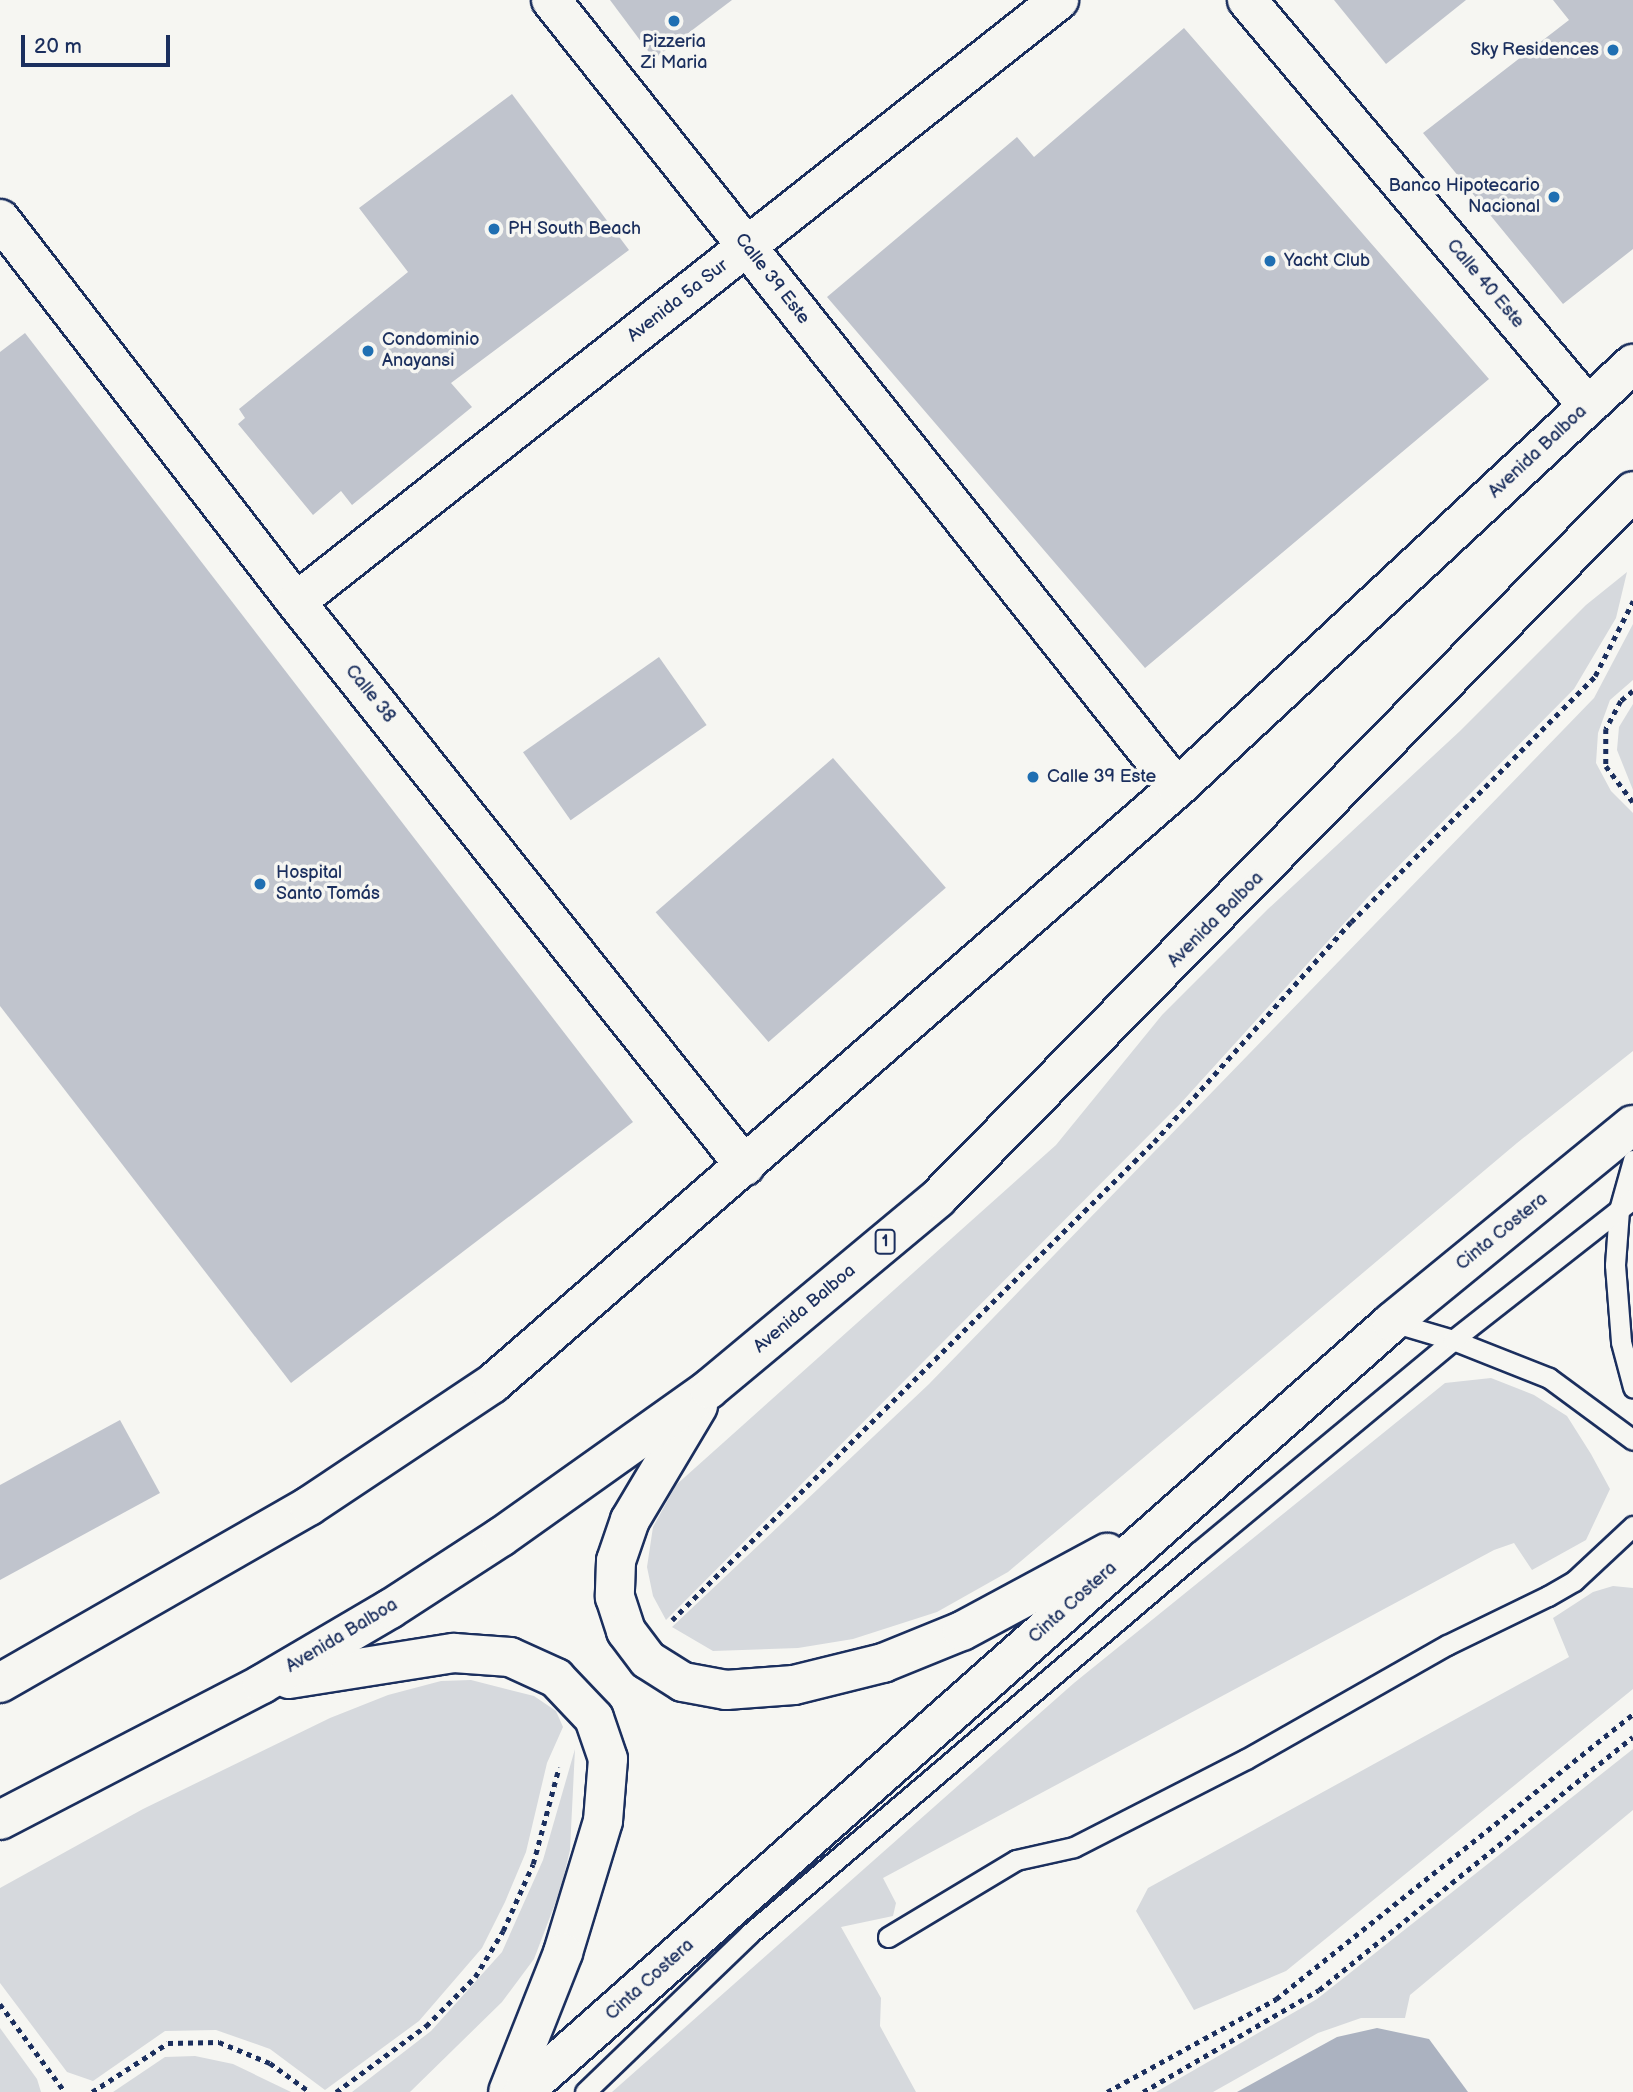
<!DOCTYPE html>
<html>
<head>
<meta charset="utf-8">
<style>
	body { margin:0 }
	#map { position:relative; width:1633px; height:2092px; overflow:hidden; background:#f6f6f2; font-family:"Balsamiq Sans",sans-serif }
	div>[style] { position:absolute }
	.green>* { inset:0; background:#d6d9dd }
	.water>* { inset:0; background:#abb2c0 }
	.building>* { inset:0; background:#c0c4cd; transform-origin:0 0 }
	.path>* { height:4.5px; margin-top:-2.25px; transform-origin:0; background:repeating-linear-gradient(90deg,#1b2f5e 0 5px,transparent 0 10px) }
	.roads { filter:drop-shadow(2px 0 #1b2f5e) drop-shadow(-2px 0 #1b2f5e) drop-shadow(0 2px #1b2f5e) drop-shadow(0 -2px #1b2f5e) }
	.service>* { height:19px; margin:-9.5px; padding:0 9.5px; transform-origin:9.5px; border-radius:9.5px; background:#f6f6f2 }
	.minor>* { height:38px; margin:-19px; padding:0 19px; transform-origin:19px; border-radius:19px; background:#f6f6f2 }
	.secondary>* { height:38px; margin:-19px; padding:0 19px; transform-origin:19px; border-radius:19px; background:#f6f6f2 }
	.trunk>* { height:38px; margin:-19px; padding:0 19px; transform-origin:19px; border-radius:19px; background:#f6f6f2 }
	.dots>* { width:19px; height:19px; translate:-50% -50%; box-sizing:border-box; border:4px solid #f6f6f2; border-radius:50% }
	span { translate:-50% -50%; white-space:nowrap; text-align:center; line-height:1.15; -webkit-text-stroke:7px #f6f6f2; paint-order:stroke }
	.shield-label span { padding:2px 5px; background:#f6f6f2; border:2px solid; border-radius:5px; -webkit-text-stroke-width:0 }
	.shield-label { font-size:16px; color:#1b2f5e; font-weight:700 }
	.poi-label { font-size:18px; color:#1b2f5e }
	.right { translate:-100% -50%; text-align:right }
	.left { translate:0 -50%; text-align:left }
	.street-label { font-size:18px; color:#1b2f5e }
	.scale { position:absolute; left:21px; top:35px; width:149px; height:32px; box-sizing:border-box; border:4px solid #1b2f5e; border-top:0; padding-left:9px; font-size:21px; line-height:24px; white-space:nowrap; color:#1b2f5e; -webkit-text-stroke:5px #f6f6f2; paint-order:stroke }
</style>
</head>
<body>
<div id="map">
	<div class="green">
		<i style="clip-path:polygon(1627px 572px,1616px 618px,1574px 689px,1368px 897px,1180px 1104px,666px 1620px,653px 1596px,647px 1567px,653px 1527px,676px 1485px,1056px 1145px,1162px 1015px,1268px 909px,1460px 731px,1586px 605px)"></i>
		<i style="clip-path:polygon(1633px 624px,1633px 680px,1610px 700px,1598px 733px,1596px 763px,1611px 791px,1633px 813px,1633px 1051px,1517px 1143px,1008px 1572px,937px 1612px,853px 1639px,798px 1648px,713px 1651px,672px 1627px,929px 1384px,1594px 698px)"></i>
		<i style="clip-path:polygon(1633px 704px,1633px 790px,1617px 750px,1619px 727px)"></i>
		<i style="clip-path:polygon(1491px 1378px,1534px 1395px,1567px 1416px,1591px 1454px,1610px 1489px,1586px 1540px,1532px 1570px,1514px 1543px,1494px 1550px,883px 1878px,896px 1903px,893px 1916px,841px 1927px,881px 1998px,880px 2026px,916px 2092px,612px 2092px,1074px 1683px,1445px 1383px)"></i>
		<i style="clip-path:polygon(1613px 1586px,1633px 1588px,1633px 1689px,1286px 1971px,1194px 2010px,1136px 1911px,1148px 1888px,1569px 1657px,1553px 1618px,1593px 1592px)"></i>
		<i style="clip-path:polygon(471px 1680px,534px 1696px,556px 1711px,563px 1727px,547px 1763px,526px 1852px,505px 1902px,482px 1948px,419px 2021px,325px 2090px,270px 2049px,216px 2030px,165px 2031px,93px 2081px,67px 2072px,0 1983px,0 1888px,143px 1809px,330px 1718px,388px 1695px,441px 1681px)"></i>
		<i style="clip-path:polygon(575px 1749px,570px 1850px,561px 1888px,534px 1959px,502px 2002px,410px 2092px,352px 2092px,431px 2031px,502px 1952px,543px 1860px)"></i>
		<i style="clip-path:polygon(1633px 1749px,1633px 1810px,1410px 1995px,1405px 2018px,1361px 2018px,1318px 2033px,1213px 2092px,1156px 2092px,1317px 1999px)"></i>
		<i style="clip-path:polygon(0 2028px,37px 2079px,41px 2092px,0 2092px)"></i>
		<i style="clip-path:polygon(195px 2056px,233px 2064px,291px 2092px,113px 2092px,165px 2057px)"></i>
	</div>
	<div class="water">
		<i style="clip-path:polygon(1377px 2028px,1429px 2039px,1468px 2092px,1237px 2092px,1337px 2037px)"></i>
	</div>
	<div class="building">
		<i style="clip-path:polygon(610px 0,732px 0,654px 59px)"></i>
		<i style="clip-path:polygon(1334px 0,1466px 0,1386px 64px)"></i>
		<i style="clip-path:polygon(1553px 0,1633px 0,1633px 249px,1563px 304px,1423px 133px,1569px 20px)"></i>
		<i style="clip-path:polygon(1184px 28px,1489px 379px,1145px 668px,827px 297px,1017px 137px,1034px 157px)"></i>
		<i style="clip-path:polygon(512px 94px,629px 250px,451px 383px,472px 407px,352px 505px,341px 491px,313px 515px,238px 424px,245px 418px,239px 409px,408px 272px,359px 208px)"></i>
		<i style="clip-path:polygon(25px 333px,633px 1122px,291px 1383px,0 1006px,0 352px)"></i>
		<i style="left:659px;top:657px;width:83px;height:166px;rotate:55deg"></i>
		<i style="left:833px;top:758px;width:172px;height:235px;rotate:49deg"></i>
		<i style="clip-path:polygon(120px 1420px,160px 1493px,0 1580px,0 1485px)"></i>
	</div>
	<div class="path">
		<i style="left:1633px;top:691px;width:16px;rotate:140deg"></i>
		<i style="left:1621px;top:701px;width:32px;rotate:118deg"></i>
		<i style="left:1606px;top:729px;width:37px;rotate:90deg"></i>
		<i style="left:1606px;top:766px;width:45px;rotate:53.1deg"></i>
		<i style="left:672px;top:1620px;width:679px;rotate:-44.76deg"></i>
		<i style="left:1154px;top:1142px;width:295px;rotate:-48.2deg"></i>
		<i style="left:1351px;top:922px;width:346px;rotate:-45.2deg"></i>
		<i style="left:1595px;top:676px;width:84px;rotate:-63.1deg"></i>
		<i style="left:0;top:2004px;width:109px;rotate:53.5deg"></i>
		<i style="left:92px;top:2092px;width:90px;rotate:-32.8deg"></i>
		<i style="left:168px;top:2043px;width:51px;rotate:-1.1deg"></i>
		<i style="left:219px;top:2042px;width:55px;rotate:22.4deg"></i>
		<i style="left:270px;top:2063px;width:49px;rotate:35.9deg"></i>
		<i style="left:336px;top:2092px;width:112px;rotate:-36.3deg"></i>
		<i style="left:426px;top:2026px;width:69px;rotate:-45deg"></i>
		<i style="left:475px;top:1977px;width:54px;rotate:-58.7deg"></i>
		<i style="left:503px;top:1931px;width:73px;rotate:-65.9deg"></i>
		<i style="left:533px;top:1864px;width:100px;rotate:-75deg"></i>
		<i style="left:1107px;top:2092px;width:193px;rotate:-28.8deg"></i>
		<i style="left:1276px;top:1999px;width:457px;rotate:-38.6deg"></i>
		<i style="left:1143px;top:2092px;width:203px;rotate:-30.1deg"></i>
		<i style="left:1319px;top:1990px;width:403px;rotate:-38.9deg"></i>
	</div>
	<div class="roads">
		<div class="service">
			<i style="left:1633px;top:1160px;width:52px;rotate:105.6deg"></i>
			<i style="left:1619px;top:1210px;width:55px;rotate:94.2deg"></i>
			<i style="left:1615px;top:1265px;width:77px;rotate:85.5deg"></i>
			<i style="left:1621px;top:1342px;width:47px;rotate:75.1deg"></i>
			<i style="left:1392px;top:1322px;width:64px;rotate:16.4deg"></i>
			<i style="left:1453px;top:1340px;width:103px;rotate:21.6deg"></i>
			<i style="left:1549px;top:1378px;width:104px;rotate:36.4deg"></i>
			<i style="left:888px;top:1937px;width:149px;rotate:-31deg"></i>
			<i style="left:1016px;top:1860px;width:59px;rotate:-12.6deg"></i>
			<i style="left:1074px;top:1847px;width:193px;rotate:-27.1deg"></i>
			<i style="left:1246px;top:1759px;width:231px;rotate:-29.6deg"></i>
			<i style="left:1447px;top:1645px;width:112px;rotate:-25.9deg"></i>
			<i style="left:1548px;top:1596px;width:30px;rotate:-30deg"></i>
			<i style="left:1574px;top:1581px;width:81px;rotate:-43deg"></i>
			<i style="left:585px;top:2092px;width:228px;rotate:-43.9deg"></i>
			<i style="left:749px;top:1934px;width:590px;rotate:-40.39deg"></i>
			<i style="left:1198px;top:1552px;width:332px;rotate:-39.7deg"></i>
			<i style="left:1453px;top:1340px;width:229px;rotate:-38.1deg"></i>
		</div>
		<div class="minor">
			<i style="left:551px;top:0;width:1006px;rotate:51.54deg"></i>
			<i style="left:1247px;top:0;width:530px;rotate:49.97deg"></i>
			<i style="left:0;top:219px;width:484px;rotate:52.3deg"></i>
			<i style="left:296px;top:602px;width:721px;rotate:51.48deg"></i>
			<i style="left:296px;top:602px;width:972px;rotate:-38.27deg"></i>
		</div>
		<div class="secondary">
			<i style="left:0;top:1683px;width:356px;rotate:-29.8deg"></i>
			<i style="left:309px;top:1506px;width:220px;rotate:-33.7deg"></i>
			<i style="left:492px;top:1384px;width:908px;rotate:-41.03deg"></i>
			<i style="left:1177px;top:788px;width:623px;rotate:-42.92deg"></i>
		</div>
		<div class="trunk">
			<i style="left:698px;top:1406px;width:133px;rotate:120.8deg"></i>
			<i style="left:630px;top:1520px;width:43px;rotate:108.9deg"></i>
			<i style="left:616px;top:1561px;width:36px;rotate:92deg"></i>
			<i style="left:615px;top:1597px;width:36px;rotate:72deg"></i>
			<i style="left:626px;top:1631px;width:36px;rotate:53deg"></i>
			<i style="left:648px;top:1660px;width:41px;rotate:32.2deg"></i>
			<i style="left:683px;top:1682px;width:44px;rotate:10.5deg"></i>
			<i style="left:726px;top:1690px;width:68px;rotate:-4.2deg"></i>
			<i style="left:794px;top:1685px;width:92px;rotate:-13.9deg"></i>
			<i style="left:883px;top:1663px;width:85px;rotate:-22.1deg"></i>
			<i style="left:962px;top:1631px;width:165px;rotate:-28.3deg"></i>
			<i style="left:289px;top:1679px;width:167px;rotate:-9deg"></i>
			<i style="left:454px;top:1653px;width:56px;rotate:4.1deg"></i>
			<i style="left:510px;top:1657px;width:51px;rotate:24.5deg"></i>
			<i style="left:556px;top:1678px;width:55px;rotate:46.5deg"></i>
			<i style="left:594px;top:1718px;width:43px;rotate:71.1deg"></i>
			<i style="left:608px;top:1759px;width:62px;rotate:94.6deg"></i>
			<i style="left:603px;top:1821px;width:138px;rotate:106.9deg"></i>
			<i style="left:563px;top:1953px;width:149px;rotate:111.6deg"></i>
			<i style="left:0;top:1820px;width:295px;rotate:-27.4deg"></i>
			<i style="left:262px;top:1684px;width:148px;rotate:-30.4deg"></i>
			<i style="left:390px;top:1609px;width:132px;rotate:-33deg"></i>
			<i style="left:501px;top:1537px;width:255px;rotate:-35.4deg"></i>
			<i style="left:709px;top:1389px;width:298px;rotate:-39.8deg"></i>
			<i style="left:938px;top:1198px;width:991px;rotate:-45.49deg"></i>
			<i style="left:523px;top:2092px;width:1161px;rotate:-41.54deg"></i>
			<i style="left:1392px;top:1322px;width:311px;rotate:-39.3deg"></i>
		</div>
	</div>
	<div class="dots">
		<i style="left:674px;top:21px;background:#1f6fb2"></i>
		<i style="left:1613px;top:50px;background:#1f6fb2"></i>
		<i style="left:1554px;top:197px;background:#1f6fb2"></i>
		<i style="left:494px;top:229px;background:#1f6fb2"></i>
		<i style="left:1270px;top:261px;background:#1f6fb2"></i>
		<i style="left:368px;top:351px;background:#1f6fb2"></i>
		<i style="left:1033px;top:777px;background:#1f6fb2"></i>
		<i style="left:260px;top:884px;background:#1f6fb2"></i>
	</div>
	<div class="shield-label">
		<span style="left:885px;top:1242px">1</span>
	</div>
	<div class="poi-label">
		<span style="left:674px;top:53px">Pizzeria<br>Zi Maria</span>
		<span class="right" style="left:1599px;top:50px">Sky Residences</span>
		<span class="right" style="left:1540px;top:197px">Banco Hipotecario<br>Nacional</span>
		<span class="left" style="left:508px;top:229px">PH South Beach</span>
		<span class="left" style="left:1284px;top:261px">Yacht Club</span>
		<span class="left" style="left:382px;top:351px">Condominio<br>Anayansi</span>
		<span class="left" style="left:1047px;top:777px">Calle 39 Este</span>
		<span class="left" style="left:276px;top:884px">Hospital<br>Santo Tomás</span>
	</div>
	<div class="street-label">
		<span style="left:772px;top:279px;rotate:52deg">Calle 39 Este</span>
		<span style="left:1485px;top:284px;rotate:50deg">Calle 40 Este</span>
		<span style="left:678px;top:301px;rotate:-38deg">Avenida 5a Sur</span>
		<span style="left:1538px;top:452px;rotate:-43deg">Avenida Balboa</span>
		<span style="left:370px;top:694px;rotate:51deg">Calle 38</span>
		<span style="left:1216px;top:920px;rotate:-45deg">Avenida Balboa</span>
		<span style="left:1502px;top:1232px;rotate:-39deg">Cinta Costera</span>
		<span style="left:805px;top:1309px;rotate:-40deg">Avenida Balboa</span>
		<span style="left:1073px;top:1603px;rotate:-42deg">Cinta Costera</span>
		<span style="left:342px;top:1636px;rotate:-31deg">Avenida Balboa</span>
		<span style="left:650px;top:1980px;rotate:-42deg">Cinta Costera</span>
	</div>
	<div class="scale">20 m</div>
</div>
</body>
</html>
